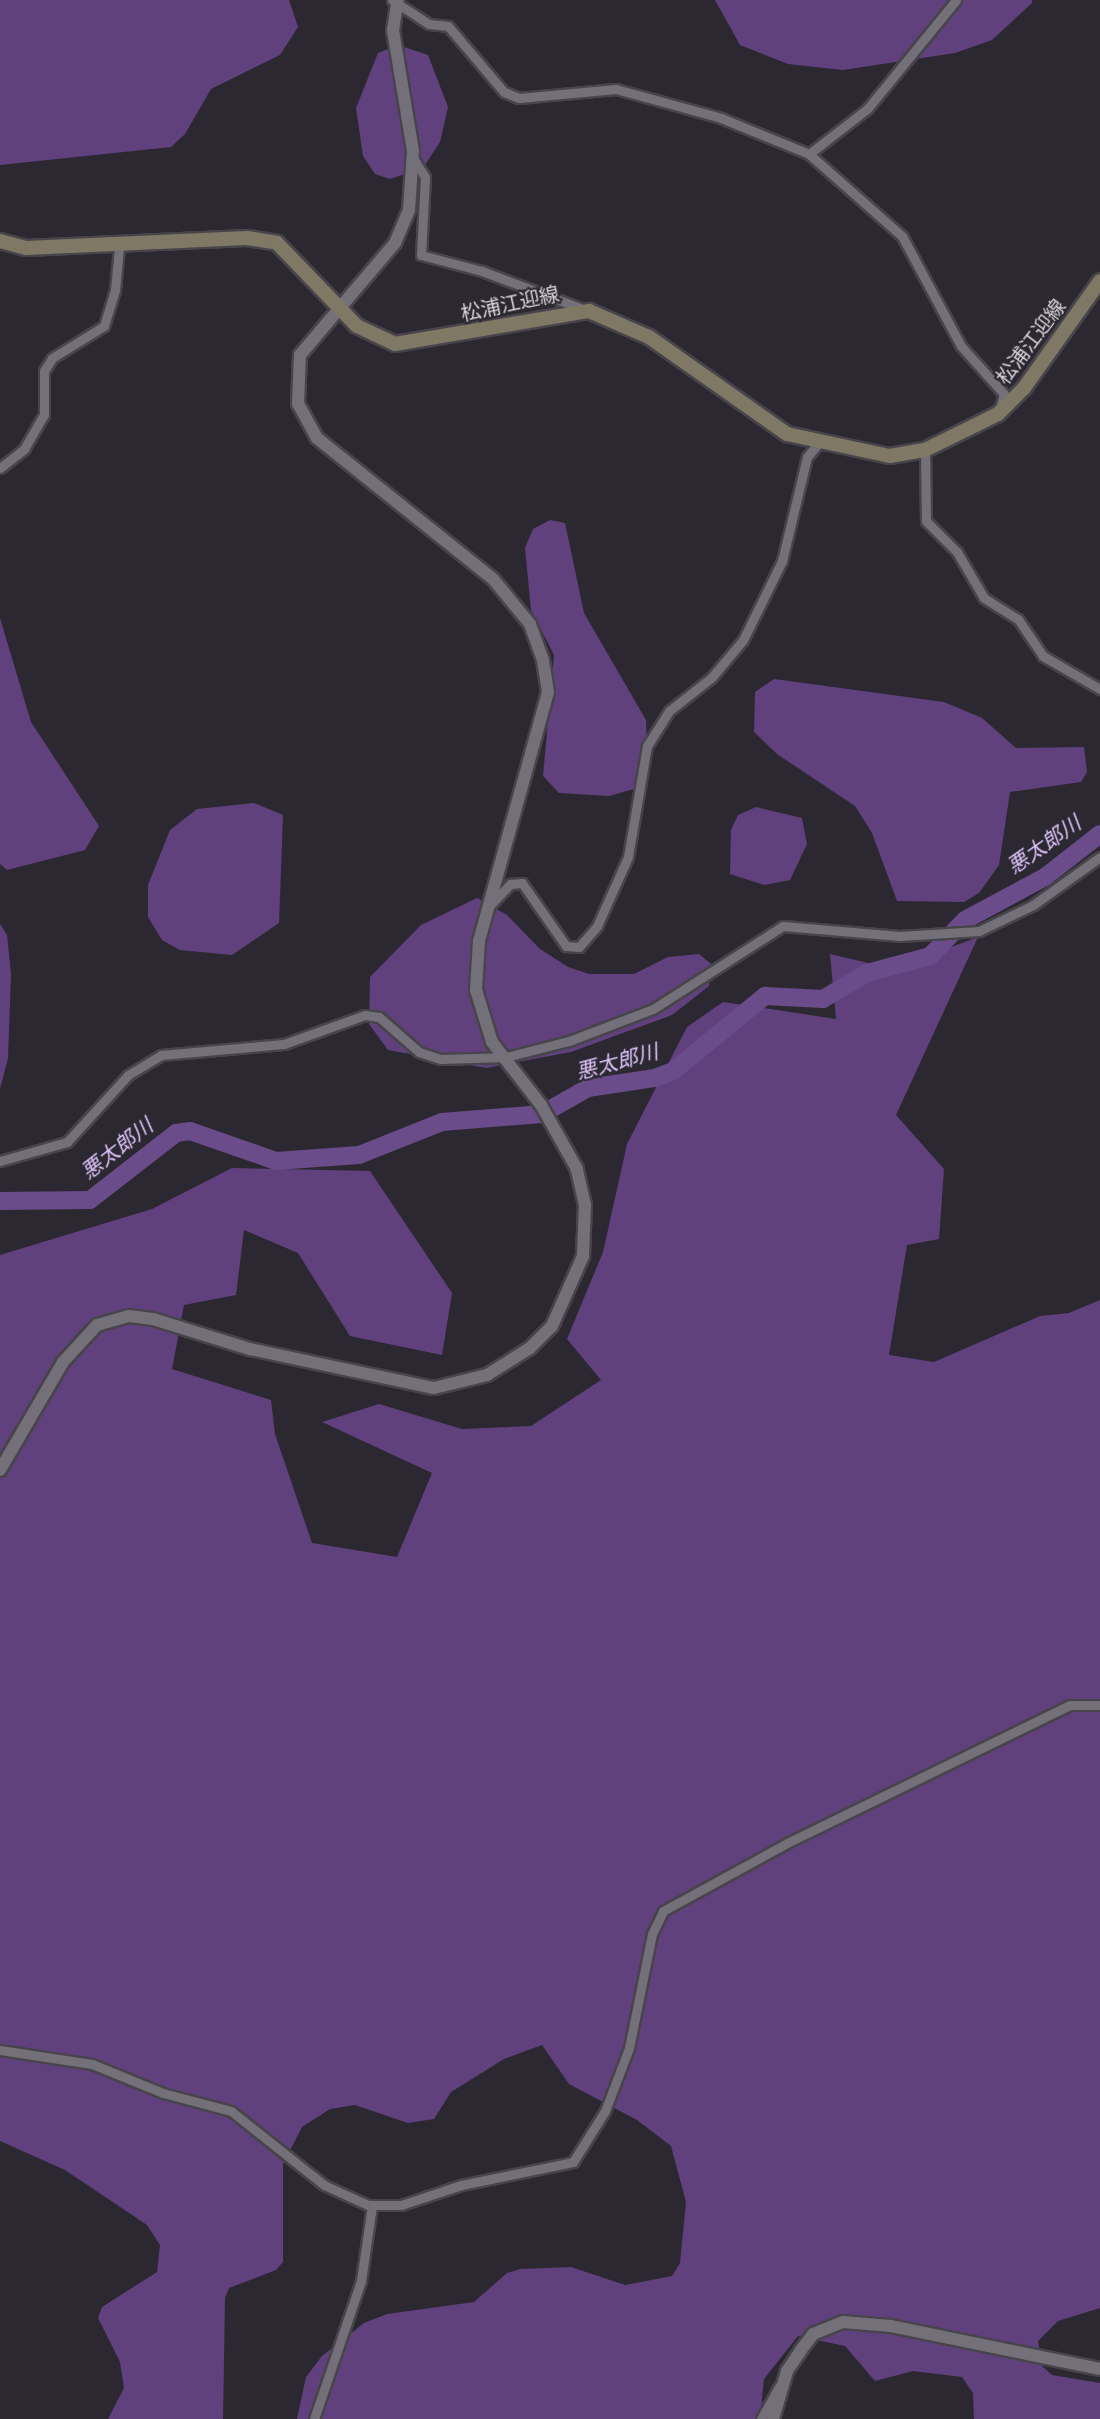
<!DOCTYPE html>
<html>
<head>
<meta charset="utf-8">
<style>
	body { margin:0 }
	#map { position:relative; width:1100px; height:2419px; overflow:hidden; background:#2c2831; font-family:Helvetica,"Noto Sans JP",sans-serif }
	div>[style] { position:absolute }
	.forest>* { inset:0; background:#60417e }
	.river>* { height:18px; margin:-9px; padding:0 9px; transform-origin:9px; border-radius:9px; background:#6b4c8a }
	.roads { filter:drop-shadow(2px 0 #48444b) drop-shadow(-2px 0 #48444b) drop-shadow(0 2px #48444b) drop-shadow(0 -2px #48444b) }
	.minor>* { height:9px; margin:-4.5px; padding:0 4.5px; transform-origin:4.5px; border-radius:4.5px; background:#74707a }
	.tertiary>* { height:12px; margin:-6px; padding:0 6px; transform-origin:6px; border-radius:6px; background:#74707a }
	.secondary>* { height:14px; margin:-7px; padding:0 7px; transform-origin:7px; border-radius:7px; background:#7e7864 }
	span { translate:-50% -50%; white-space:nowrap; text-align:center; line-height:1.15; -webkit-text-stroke:4.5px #2c2831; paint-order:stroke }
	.street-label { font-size:20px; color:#d8d5db }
	.water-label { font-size:21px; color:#dec4fb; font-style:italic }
</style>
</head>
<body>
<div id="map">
	<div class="forest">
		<i style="clip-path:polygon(0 0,289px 0,298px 27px,280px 55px,211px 89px,185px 134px,171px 147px,0 165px)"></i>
		<i style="clip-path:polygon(715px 0,1032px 0,1032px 3px,992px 40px,955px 53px,843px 70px,788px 64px,740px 45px)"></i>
		<i style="clip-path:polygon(398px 45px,428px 55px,448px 107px,440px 142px,423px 168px,390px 179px,375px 174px,363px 156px,356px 108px,378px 53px)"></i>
		<i style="clip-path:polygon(550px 520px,565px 523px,584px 613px,646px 720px,647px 747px,634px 789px,609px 796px,559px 793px,543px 776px,554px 655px,531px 610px,525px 548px,533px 529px)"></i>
		<i style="clip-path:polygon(0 618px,31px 722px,99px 826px,85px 850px,7px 870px,0 864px)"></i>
		<i style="clip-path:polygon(774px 679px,944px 702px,982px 718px,1016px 748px,1084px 747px,1087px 772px,1081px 782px,1010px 792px,999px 865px,979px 893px,964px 902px,897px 901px,872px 833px,855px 806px,777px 754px,754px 732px,755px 692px)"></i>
		<i style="clip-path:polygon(254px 803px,283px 815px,279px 923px,232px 955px,180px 950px,162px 940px,148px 917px,148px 885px,170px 830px,197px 809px)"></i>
		<i style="clip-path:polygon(756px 807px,802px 818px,807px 844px,790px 880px,764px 885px,730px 874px,731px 830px,738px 815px)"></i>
		<i style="clip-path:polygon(477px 898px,507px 915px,540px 949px,568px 967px,589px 974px,634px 974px,668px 957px,699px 954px,711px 964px,709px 986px,672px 1015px,571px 1052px,486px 1068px,388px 1050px,369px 1024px,370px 977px,421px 925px)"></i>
		<i style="clip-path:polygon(0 924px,7px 935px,11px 974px,8px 1058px,0 1089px)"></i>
		<i style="clip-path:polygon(978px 937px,896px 1115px,944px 1169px,939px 1239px,907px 1245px,889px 1355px,934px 1362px,1040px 1316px,1069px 1313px,1100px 1300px,1100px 2308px,1058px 2321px,1038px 2341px,1042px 2366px,1052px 2375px,1100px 2383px,1100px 2419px,974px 2419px,973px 2393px,962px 2377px,913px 2371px,875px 2381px,845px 2346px,798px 2336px,764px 2379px,760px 2419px,297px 2419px,306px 2377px,322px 2356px,364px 2323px,387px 2314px,474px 2302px,507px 2273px,520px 2269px,571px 2267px,625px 2285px,672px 2276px,680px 2263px,686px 2202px,671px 2146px,637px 2120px,569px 2084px,542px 2045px,504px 2059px,451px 2092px,434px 2119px,408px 2123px,355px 2105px,330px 2109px,302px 2127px,283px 2164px,283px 2262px,276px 2270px,229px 2288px,225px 2298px,223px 2419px,108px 2419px,124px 2388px,120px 2362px,98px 2318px,102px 2307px,157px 2272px,160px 2245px,147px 2225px,65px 2170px,0 2141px,0 1255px,152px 1209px,232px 1168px,370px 1171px,452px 1293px,442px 1355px,350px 1336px,298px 1253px,244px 1230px,236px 1295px,184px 1305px,172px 1369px,271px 1400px,275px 1434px,312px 1543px,397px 1557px,432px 1473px,322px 1422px,379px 1404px,462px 1429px,531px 1426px,601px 1380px,567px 1339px,603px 1252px,627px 1144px,687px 1027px,723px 1002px,836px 1019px,830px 954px,894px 969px)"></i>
	</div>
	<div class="river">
		<i style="left:0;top:1201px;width:90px;rotate:-0.6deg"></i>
		<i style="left:90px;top:1200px;width:109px;rotate:-37.9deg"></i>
		<i style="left:176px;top:1133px;width:14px;rotate:-8deg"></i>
		<i style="left:190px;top:1131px;width:91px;rotate:19.2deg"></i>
		<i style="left:276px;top:1161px;width:83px;rotate:-4.1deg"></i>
		<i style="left:359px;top:1155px;width:89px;rotate:-21.7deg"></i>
		<i style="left:442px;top:1122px;width:100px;rotate:-4.6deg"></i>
		<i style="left:542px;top:1114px;width:53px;rotate:-29.5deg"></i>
		<i style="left:588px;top:1088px;width:68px;rotate:-8.5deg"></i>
		<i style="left:655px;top:1078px;width:19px;rotate:-21deg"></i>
		<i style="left:673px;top:1071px;width:119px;rotate:-39.2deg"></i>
		<i style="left:765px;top:996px;width:58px;rotate:3deg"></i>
		<i style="left:823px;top:999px;width:51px;rotate:-30.6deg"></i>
		<i style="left:867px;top:973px;width:65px;rotate:-15.1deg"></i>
		<i style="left:930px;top:956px;width:50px;rotate:-45.8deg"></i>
		<i style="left:965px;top:920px;width:91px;rotate:-28.3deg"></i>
		<i style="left:1045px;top:877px;width:70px;rotate:-38deg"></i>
	</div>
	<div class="roads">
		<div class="minor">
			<i style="left:392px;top:0;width:44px;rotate:33deg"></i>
			<i style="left:429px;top:24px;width:19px;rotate:6deg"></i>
			<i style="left:448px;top:26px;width:87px;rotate:49.7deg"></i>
			<i style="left:504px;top:92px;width:16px;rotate:22deg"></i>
			<i style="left:519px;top:98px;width:97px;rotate:-5.3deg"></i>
			<i style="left:616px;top:89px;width:109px;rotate:15.4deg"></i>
			<i style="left:721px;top:118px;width:95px;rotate:22.2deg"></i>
			<i style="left:809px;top:154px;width:124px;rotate:41.4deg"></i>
			<i style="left:902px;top:236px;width:125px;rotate:61.8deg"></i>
			<i style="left:961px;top:346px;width:64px;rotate:48.1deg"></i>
			<i style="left:1004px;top:394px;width:19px;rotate:106deg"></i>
			<i style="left:809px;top:154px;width:75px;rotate:-37.9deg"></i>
			<i style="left:868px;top:108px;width:139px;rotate:-50.8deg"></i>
			<i style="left:413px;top:158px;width:22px;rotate:58deg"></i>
			<i style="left:425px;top:177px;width:78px;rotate:92.9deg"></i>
			<i style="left:421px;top:255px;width:63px;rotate:14.7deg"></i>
			<i style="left:482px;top:271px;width:111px;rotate:20.6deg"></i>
			<i style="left:925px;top:450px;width:71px;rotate:89.2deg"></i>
			<i style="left:926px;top:521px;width:44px;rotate:45deg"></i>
			<i style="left:957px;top:552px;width:53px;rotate:59.6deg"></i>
			<i style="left:984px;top:598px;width:40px;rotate:32deg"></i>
			<i style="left:1018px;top:619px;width:45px;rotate:56deg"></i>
			<i style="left:1043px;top:656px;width:66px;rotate:30.1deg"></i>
			<i style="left:0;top:468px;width:31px;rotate:-38deg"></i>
			<i style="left:24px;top:449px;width:39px;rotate:-60deg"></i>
			<i style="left:44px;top:415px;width:44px;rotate:-90deg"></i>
			<i style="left:44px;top:371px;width:15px;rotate:-58deg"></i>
			<i style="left:52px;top:358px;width:61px;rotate:-31.6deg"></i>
			<i style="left:104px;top:326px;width:38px;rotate:-73deg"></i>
			<i style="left:115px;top:290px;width:42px;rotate:-84.6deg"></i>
			<i style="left:491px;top:904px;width:28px;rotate:-46deg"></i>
			<i style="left:510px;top:884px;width:12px;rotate:-5deg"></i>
			<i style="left:522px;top:883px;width:77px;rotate:55.1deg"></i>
			<i style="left:566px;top:946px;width:13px;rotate:4deg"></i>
			<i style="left:579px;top:947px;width:28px;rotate:-49deg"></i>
			<i style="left:597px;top:926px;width:76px;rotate:-65.8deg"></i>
			<i style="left:628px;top:857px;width:113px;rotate:-80.3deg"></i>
			<i style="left:647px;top:746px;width:41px;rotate:-57.8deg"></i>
			<i style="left:669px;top:711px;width:55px;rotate:-38.3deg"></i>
			<i style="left:712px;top:677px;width:48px;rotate:-50deg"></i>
			<i style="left:743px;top:640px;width:88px;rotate:-63.7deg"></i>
			<i style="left:782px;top:561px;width:107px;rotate:-76.5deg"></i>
			<i style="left:807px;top:457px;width:16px;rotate:-50deg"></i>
			<i style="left:0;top:1161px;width:70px;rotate:-15.8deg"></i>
			<i style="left:67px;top:1142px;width:91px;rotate:-47.7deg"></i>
			<i style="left:128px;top:1075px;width:39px;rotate:-31deg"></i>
			<i style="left:161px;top:1055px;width:123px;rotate:-5.1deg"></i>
			<i style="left:284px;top:1044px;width:86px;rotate:-19.7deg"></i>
			<i style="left:365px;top:1015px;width:14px;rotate:8deg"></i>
			<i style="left:379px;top:1017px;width:53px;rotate:41.2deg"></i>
			<i style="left:419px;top:1052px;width:23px;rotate:18deg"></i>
			<i style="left:441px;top:1059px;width:65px;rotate:-1.8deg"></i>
			<i style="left:506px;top:1057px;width:65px;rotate:-14.3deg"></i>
			<i style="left:569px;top:1041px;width:90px;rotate:-20.9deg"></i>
			<i style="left:653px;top:1009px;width:154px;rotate:-32.6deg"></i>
			<i style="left:783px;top:926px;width:117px;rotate:4.9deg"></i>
			<i style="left:900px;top:936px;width:79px;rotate:-3.6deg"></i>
			<i style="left:979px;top:931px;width:60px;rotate:-25.7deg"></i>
			<i style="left:1033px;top:905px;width:82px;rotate:-35.6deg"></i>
			<i style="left:0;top:2050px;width:93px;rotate:8.7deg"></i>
			<i style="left:92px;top:2064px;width:77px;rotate:22.2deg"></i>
			<i style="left:163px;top:2093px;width:70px;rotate:14.8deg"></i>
			<i style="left:231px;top:2111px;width:119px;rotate:38.5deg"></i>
			<i style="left:324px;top:2185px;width:48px;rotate:24.4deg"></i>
			<i style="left:368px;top:2205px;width:33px"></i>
			<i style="left:401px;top:2205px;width:63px;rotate:-18.4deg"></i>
			<i style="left:461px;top:2185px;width:114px;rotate:-11.6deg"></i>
			<i style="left:573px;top:2162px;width:60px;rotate:-57.9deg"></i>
			<i style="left:605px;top:2111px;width:67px;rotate:-69.1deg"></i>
			<i style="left:629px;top:2048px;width:116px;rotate:-78.6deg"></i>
			<i style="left:652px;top:1934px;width:25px;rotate:-64deg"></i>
			<i style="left:663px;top:1911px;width:141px;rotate:-28.7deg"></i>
			<i style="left:787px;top:1843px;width:315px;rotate:-26deg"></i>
			<i style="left:1070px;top:1705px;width:30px"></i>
			<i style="left:314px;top:2419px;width:146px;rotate:-71.2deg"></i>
			<i style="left:361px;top:2281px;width:76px;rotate:-81.7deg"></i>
			<i style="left:761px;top:2419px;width:37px;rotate:-61deg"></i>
		</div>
		<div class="tertiary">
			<i style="left:0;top:1470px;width:125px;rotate:-59.7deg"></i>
			<i style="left:63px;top:1362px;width:50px;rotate:-47.4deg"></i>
			<i style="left:97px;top:1325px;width:33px;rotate:-16deg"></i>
			<i style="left:129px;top:1316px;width:24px;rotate:7deg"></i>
			<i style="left:153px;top:1319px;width:102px;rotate:17.2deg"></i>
			<i style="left:250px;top:1349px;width:188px;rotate:12deg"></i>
			<i style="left:434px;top:1388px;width:55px;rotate:-13.8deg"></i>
			<i style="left:487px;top:1375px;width:51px;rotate:-32.1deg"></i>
			<i style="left:530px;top:1348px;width:31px;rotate:-45deg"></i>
			<i style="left:552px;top:1326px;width:77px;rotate:-66.1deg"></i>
			<i style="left:583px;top:1256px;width:51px;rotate:-87.8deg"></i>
			<i style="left:585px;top:1205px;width:37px;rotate:-103deg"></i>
			<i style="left:577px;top:1169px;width:73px;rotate:-119.4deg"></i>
			<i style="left:541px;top:1105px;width:80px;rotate:-127.9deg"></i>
			<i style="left:492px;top:1042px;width:54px;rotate:-107.1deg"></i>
			<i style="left:476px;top:990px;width:49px;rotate:-86.5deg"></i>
			<i style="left:479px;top:941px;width:258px;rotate:-74.5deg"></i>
			<i style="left:548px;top:692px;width:32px;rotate:-99deg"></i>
			<i style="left:543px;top:660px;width:38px;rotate:-110deg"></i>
			<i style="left:530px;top:624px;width:58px;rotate:-129.4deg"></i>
			<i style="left:493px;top:579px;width:226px;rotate:-141.3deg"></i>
			<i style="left:317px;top:438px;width:39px;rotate:-119deg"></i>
			<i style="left:298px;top:404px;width:49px;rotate:-87.7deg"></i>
			<i style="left:300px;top:355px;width:147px;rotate:-49.7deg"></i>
			<i style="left:395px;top:243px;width:36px;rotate:-67deg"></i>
			<i style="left:409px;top:210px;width:59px;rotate:-86.1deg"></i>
			<i style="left:413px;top:151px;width:123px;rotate:-99.4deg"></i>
			<i style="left:393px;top:30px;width:30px;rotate:-81deg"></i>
			<i style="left:773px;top:2419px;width:50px;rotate:-73.7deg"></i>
			<i style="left:787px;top:2371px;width:25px;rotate:-56deg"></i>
			<i style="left:801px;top:2350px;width:20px;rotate:-53deg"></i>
			<i style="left:813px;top:2334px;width:32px;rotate:-22deg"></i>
			<i style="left:843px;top:2322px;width:48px;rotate:4.8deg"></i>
			<i style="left:891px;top:2326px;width:213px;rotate:11.6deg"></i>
		</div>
		<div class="secondary">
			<i style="left:0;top:241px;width:27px;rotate:15deg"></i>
			<i style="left:26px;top:248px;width:221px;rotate:-2.6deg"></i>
			<i style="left:247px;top:238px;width:30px;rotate:9deg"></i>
			<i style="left:277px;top:243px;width:115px;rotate:46.1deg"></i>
			<i style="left:357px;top:326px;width:42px;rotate:25.3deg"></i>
			<i style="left:395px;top:344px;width:197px;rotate:-9.7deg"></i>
			<i style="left:589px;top:311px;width:65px;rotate:23.4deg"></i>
			<i style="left:649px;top:337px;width:169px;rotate:35.1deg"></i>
			<i style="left:787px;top:434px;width:105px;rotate:12.1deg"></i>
			<i style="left:890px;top:456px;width:36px;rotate:-10deg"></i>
			<i style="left:925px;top:450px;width:81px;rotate:-26.3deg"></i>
			<i style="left:998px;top:414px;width:37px;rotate:-45deg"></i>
			<i style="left:1024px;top:388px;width:131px;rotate:-54.6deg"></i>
		</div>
	</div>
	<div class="street-label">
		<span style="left:510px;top:304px;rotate:-12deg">松浦江迎線</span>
		<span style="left:1031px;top:342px;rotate:-53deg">松浦江迎線</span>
	</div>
	<div class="water-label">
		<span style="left:1044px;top:845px;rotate:-35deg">悪太郎川</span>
		<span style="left:617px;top:1062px;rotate:-15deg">悪太郎川</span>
		<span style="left:117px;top:1149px;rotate:-38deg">悪太郎川</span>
	</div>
</div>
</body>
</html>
